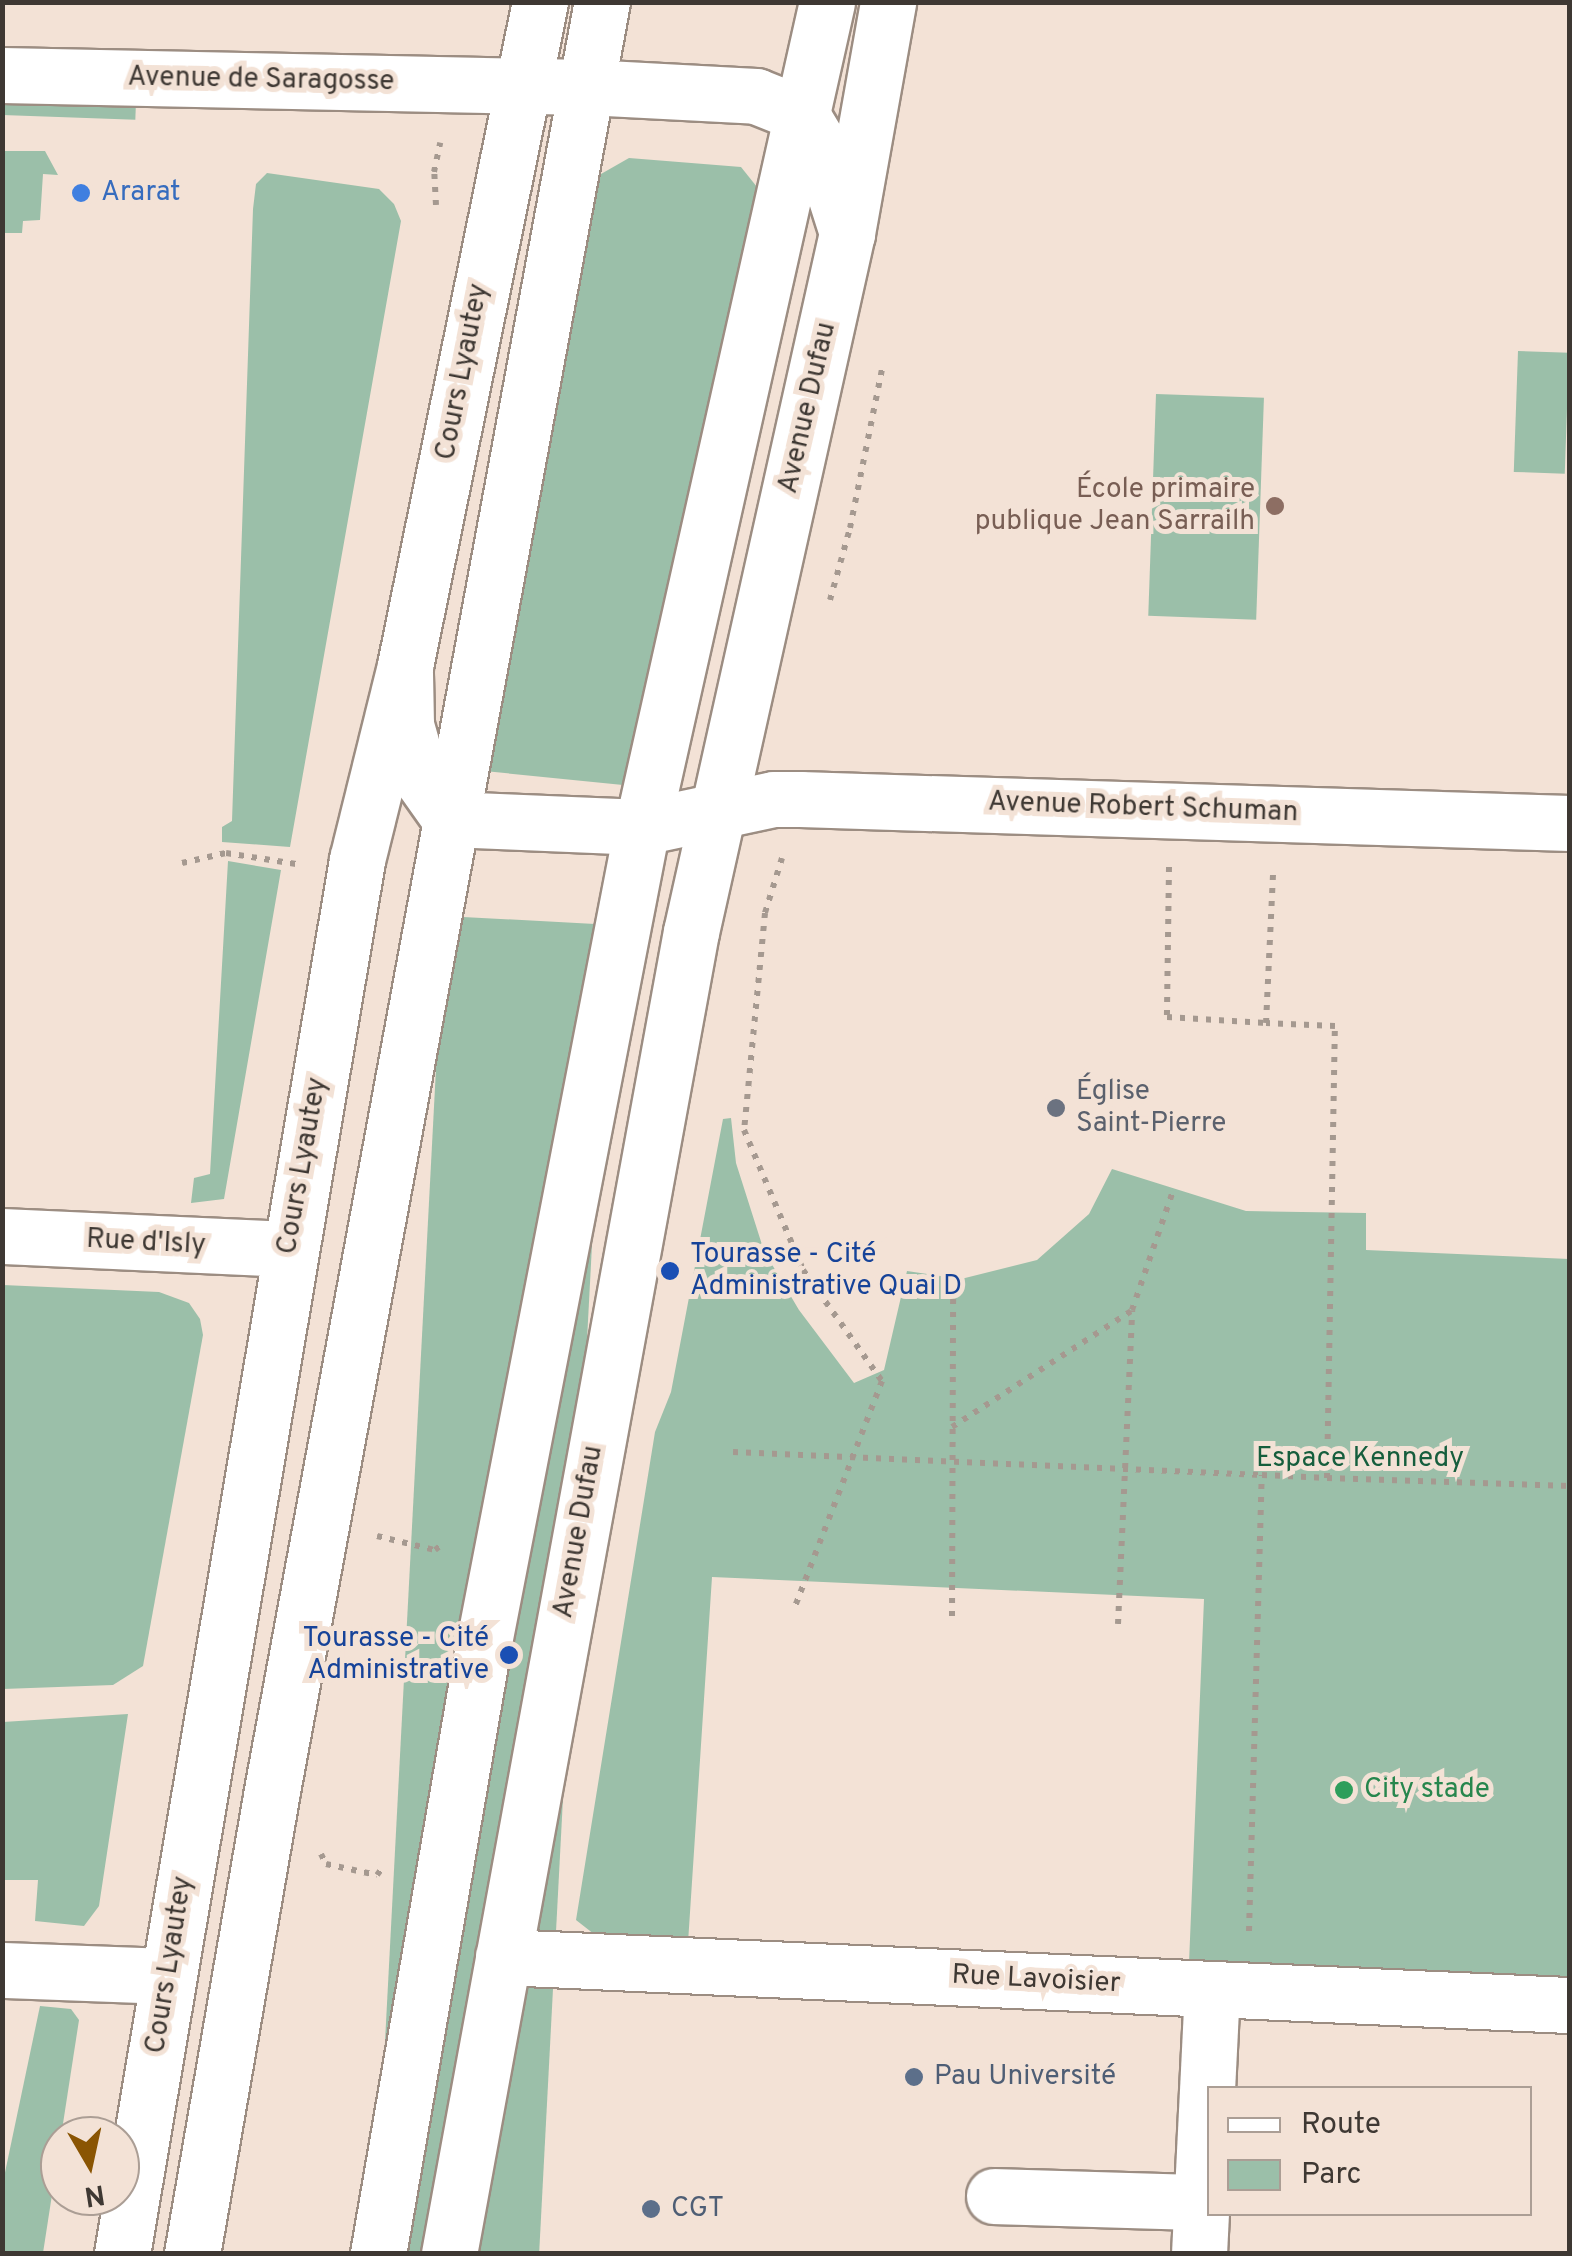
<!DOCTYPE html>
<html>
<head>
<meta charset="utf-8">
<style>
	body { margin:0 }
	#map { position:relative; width:1572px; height:2256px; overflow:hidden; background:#f3e2d6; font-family:Overpass,sans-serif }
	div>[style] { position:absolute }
	.green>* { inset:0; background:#9bbfa9; transform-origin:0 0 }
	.path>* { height:6px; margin-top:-3px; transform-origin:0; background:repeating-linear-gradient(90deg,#a59990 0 5px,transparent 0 13px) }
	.roads { filter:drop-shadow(2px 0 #9c8d82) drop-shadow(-2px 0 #9c8d82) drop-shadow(0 2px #9c8d82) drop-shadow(0 -2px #9c8d82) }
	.minor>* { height:55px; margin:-27.5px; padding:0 27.5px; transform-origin:27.5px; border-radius:27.5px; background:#fff }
	.major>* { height:55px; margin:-27.5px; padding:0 27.5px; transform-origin:27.5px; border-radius:27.5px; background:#fff }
	.dots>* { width:28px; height:28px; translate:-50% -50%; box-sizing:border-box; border:5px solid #f3e2d6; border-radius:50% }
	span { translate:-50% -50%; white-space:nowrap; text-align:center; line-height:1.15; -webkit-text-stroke:10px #f3e2d6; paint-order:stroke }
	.street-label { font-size:28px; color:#3e3833 }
	.shop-label { font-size:28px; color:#366cbe }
	.left { translate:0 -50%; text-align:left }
	.education-label { font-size:28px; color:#785e54 }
	.right { translate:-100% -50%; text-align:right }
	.worship-label { font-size:28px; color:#5b616d }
	.transit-label { font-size:28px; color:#164399 }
	.park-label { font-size:28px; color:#165e3d }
	.leisure-label { font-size:28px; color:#27864d }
	.service-label { font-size:28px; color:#4e5e75 }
	.frame { position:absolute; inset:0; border:5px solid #3e3833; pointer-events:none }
	.legend { position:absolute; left:1207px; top:2086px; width:325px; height:130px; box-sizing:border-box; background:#f3e2d6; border:2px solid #ab9e95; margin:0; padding:12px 18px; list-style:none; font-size:30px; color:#3e3833 }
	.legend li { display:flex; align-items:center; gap:20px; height:50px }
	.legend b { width:50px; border:2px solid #ab9e95 }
	.north { position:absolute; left:40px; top:2116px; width:100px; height:100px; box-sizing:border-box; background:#f3e2d6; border:2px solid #ab9e95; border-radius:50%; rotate:171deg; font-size:28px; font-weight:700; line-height:40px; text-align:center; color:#3e3833 }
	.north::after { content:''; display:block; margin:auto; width:35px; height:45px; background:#8a5503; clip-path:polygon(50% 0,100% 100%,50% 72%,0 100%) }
</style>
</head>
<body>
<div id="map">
	<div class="green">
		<i style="left:3px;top:98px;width:133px;height:17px;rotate:2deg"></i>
		<i style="clip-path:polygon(3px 151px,45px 151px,58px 175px,43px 174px,40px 220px,23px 221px,22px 233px,3px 233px)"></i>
		<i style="clip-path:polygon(629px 158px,741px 167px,761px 192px,633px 786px,474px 770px,594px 178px)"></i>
		<i style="clip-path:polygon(267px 173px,379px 189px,394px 204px,401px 221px,290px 847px,222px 842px,222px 827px,232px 821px,253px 209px,256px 184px)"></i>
		<i style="left:1518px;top:351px;width:51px;height:121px;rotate:2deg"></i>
		<i style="left:1156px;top:394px;width:108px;height:222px;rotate:2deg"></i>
		<i style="clip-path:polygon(228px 861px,281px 870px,224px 1199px,191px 1203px,194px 1178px,210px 1174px)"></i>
		<i style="left:444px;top:916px;width:165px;height:1360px;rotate:3deg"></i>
		<i style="clip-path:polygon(731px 1118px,736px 1163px,764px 1251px,799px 1310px,854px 1383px,884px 1370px,907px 1271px,961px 1279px,1037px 1260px,1089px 1214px,1112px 1169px,1246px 1211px,1366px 1213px,1366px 1250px,1569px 1259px,1569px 1978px,1189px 1963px,1204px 1599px,712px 1577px,688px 1943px,599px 1938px,576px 1920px,655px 1432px,671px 1392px,723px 1119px)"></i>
		<i style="clip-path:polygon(3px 1285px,159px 1292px,189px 1303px,200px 1319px,203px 1335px,143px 1666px,113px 1685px,3px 1689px)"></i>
		<i style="clip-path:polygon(128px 1714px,99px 1906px,84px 1926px,35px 1921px,38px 1880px,3px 1880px,3px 1722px)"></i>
		<i style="clip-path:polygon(40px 2006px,71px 2009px,79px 2020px,43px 2253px,3px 2253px,3px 2182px)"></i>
	</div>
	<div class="path">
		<i style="left:436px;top:205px;width:33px;rotate:-93deg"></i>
		<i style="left:434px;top:172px;width:30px;rotate:-78deg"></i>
		<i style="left:830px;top:600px;width:75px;rotate:-74.5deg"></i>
		<i style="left:850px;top:528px;width:162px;rotate:-78.6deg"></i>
		<i style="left:782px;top:858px;width:58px;rotate:107.2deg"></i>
		<i style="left:765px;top:913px;width:218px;rotate:95.5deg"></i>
		<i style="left:744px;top:1130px;width:152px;rotate:67.1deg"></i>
		<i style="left:803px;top:1270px;width:136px;rotate:54.6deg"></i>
		<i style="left:882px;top:1381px;width:242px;rotate:111.1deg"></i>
		<i style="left:182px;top:863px;width:45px;rotate:-12.8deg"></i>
		<i style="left:226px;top:853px;width:71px;rotate:8.9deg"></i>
		<i style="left:1169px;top:867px;width:150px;rotate:90.8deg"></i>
		<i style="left:1167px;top:1017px;width:99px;rotate:3.5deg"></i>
		<i style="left:952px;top:1427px;width:213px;rotate:-32.9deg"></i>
		<i style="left:733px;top:1452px;width:529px;rotate:2.49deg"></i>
		<i style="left:1327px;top:1478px;width:243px;rotate:1.9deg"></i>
		<i style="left:377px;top:1536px;width:60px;rotate:13.6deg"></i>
		<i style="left:435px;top:1550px;width:6px;rotate:-39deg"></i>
		<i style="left:952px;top:1616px;width:337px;rotate:-89.8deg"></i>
		<i style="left:1118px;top:1624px;width:314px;rotate:-87.4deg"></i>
		<i style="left:1132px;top:1310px;width:129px;rotate:-71deg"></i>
		<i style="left:321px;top:1854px;width:11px;rotate:63deg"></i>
		<i style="left:326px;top:1864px;width:52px;rotate:12.2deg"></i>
		<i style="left:377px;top:1875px;width:10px;rotate:-53deg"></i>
		<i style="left:1249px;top:1931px;width:456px;rotate:-88.4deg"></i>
		<i style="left:1262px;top:1475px;width:65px;rotate:2.6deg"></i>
		<i style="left:1327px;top:1478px;width:452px;rotate:-89deg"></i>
		<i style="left:1335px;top:1026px;width:69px;rotate:-177.5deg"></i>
		<i style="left:1266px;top:1023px;width:149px;rotate:-87.3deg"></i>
	</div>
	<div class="roads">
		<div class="minor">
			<i style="left:2px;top:75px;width:585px;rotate:1.18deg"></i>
			<i style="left:587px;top:87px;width:169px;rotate:3deg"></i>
			<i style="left:756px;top:96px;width:48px;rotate:21.8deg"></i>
			<i style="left:801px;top:114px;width:33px;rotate:59deg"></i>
			<i style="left:818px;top:142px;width:96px;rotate:72.3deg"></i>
			<i style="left:405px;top:673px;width:52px;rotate:88.9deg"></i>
			<i style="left:406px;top:725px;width:55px;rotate:74.2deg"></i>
			<i style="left:421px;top:778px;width:50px;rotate:54.7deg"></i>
			<i style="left:450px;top:819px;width:192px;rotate:2.4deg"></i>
			<i style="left:642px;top:827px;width:135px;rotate:-12deg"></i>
			<i style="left:774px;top:799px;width:26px"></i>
			<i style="left:800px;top:799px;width:770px;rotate:1.79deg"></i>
			<i style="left:2px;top:1236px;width:287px;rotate:2.6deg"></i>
			<i style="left:503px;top:1957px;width:1068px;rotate:2.58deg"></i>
			<i style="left:2px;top:1970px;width:166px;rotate:2.1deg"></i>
			<i style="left:994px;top:2196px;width:208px;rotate:1.7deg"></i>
			<i style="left:192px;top:2254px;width:465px;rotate:-80.2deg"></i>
			<i style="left:271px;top:1796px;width:1824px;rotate:-79.55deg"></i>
			<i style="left:378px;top:2254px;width:605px;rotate:-80.2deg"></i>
			<i style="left:481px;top:1658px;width:846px;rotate:-79.04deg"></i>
			<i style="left:642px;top:827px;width:845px;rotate:-77.36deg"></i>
			<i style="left:1199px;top:2254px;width:264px;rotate:-87.2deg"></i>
		</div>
		<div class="major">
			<i style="left:122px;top:2254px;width:1414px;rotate:-80.43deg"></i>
			<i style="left:357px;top:860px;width:200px;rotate:-76.1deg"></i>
			<i style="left:405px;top:666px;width:678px;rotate:-78.51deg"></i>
			<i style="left:449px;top:2254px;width:1344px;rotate:-79.63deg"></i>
			<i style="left:691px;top:932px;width:716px;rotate:-77.42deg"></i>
			<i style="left:847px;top:233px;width:235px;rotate:-79.9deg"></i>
		</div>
	</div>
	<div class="dots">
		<i style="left:81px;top:193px;background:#3f7fe0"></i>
		<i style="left:1275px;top:506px;background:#8d6e63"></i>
		<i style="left:1056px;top:1108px;background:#6b7280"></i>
		<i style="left:670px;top:1271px;background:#1a4fb4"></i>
		<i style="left:509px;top:1655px;background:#1a4fb4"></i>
		<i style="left:1344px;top:1790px;background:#2e9e5b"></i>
		<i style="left:914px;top:2077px;background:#5c6f8a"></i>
		<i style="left:651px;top:2209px;background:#5c6f8a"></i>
	</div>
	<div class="street-label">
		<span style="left:261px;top:80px;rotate:1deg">Avenue de Saragosse</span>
		<span style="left:463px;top:372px;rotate:-79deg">Cours Lyautey</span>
		<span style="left:808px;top:408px;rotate:-77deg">Avenue Dufau</span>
		<span style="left:1143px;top:808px;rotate:2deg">Avenue Robert Schuman</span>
		<span style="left:303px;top:1166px;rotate:-80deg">Cours Lyautey</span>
		<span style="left:146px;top:1243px;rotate:3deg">Rue d'Isly</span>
		<span style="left:579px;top:1532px;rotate:-80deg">Avenue Dufau</span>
		<span style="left:170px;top:1965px;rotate:-81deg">Cours Lyautey</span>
		<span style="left:1036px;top:1980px;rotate:3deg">Rue Lavoisier</span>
	</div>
	<div class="shop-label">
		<span class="left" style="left:101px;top:193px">Ararat</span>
	</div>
	<div class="education-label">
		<span class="right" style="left:1255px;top:506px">École primaire<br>publique Jean Sarrailh</span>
	</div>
	<div class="worship-label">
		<span class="left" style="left:1076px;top:1108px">Église<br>Saint-Pierre</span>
	</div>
	<div class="transit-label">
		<span class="left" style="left:690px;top:1271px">Tourasse - Cité<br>Administrative Quai D</span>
		<span class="right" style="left:489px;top:1655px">Tourasse - Cité<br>Administrative</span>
	</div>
	<div class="park-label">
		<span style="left:1360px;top:1459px">Espace Kennedy</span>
	</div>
	<div class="leisure-label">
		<span class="left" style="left:1364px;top:1790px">City stade</span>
	</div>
	<div class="service-label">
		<span class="left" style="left:934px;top:2077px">Pau Université</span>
		<span class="left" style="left:671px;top:2209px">CGT</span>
	</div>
	<div class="frame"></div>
	<ul class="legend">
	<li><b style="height:12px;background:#fff"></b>Route</li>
	<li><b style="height:28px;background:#9bbfa9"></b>Parc</li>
	</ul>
	<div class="north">N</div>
</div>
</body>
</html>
